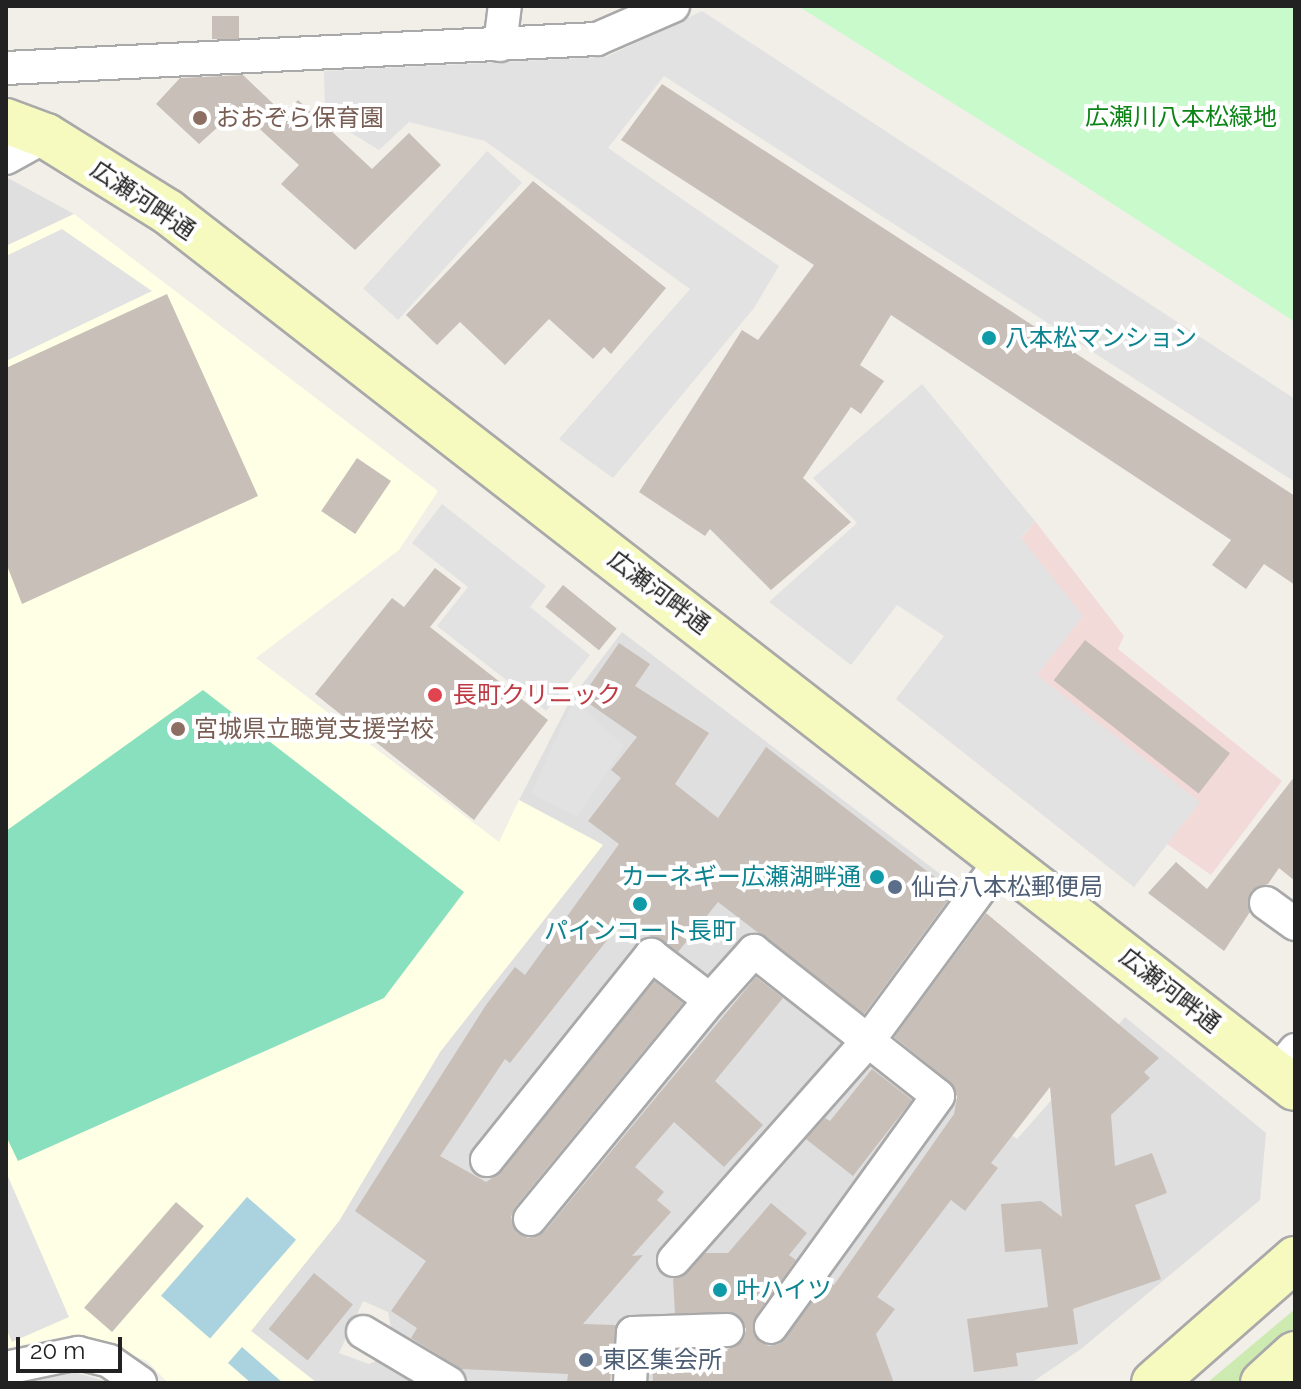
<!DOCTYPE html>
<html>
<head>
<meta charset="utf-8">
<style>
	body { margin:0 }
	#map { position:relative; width:1301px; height:1389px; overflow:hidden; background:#f2efe9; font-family:Raleway,"Noto Sans JP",sans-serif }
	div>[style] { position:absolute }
	.residential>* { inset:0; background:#e0dfdf }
	.commercial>* { inset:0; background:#f2dad9 }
	.education>* { inset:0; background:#ffffe5 }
	.grass>* { inset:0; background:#cdebb0 }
	.park>* { inset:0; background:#c8facc }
	.pitch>* { inset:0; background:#88e0be }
	.parking>* { inset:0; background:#e2e2e2; transform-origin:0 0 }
	.water>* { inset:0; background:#aad3df; transform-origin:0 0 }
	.building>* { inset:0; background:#c7bfb8; transform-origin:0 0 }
	.roads { filter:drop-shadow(2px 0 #a9a9a9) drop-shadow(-2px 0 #a9a9a9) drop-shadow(0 2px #a9a9a9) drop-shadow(0 -2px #a9a9a9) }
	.street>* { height:32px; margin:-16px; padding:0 16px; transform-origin:16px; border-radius:16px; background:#fff }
	.secondary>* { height:44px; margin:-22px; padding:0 22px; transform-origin:22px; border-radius:22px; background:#f7fabf }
	.dots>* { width:22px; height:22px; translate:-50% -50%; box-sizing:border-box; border:4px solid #fff; border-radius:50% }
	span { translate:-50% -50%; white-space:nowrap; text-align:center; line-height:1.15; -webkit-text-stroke:8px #fff; paint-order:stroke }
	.park-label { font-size:24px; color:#0c8416 }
	.education-label { font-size:24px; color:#785e54 }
	.left { translate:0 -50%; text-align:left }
	.street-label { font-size:24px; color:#222 }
	.culture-label { font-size:24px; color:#0d838f }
	.right { translate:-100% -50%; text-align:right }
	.health-label { font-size:24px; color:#be3a42 }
	.service-label { font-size:24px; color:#4e5e75 }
	.frame { position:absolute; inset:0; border:8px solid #222; pointer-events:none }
	.scale { position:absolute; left:16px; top:1337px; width:106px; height:36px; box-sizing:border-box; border:4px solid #222; border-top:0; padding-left:10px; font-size:24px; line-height:28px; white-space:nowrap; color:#222; -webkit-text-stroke:6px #fff; paint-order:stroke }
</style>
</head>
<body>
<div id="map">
	<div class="residential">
		<i style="clip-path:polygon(6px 177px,74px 214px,6px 246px)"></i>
		<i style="clip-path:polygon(622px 632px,960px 889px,962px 897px,870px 1020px,857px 1018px,751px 940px,712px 985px,652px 967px,700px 1003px,754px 967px,925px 1099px,762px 1318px,623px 1321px,619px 1383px,502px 1383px,465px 1381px,392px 1333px,388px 1312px,363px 1301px,339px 1353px,369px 1364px,385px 1357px,428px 1383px,317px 1383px,251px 1331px,339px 1221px,440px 1052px,602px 844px,519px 800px,571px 699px)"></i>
		<i style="clip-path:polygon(1125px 1017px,1266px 1133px,1260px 1200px,1081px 1349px,1031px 1383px,645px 1383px,648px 1352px,660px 1341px,781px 1331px,957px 1099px,1017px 1139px)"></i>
		<i style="clip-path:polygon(63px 1369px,112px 1383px,15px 1383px,47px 1373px)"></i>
	</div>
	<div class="commercial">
		<i style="clip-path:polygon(1035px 521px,1124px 636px,1118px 649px,1282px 781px,1211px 875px,1167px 844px,1134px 887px,896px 699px)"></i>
	</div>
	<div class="education">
		<i style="clip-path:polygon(74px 214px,438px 491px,399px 550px,256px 658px,499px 842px,519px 800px,603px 845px,440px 1052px,339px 1221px,251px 1331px,317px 1383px,168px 1383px,147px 1361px,77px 1334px,6px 1348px,6px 246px)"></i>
	</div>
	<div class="grass">
		<i style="clip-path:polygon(1295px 1309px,1295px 1332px,1239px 1383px,1207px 1383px)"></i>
	</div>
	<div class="park">
		<i style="clip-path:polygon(798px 6px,1295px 6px,1295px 322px,1074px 179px)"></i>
	</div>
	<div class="pitch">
		<i style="clip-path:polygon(203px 690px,464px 892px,384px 998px,18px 1161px,6px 1136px,6px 831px)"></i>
	</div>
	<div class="parking">
		<i style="clip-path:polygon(702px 11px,1295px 399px,1295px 482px,664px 76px,608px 148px,779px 266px,754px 308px,613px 478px,559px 439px,690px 289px,485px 141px,409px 122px,379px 150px,325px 117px,324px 71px,606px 57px)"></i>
		<i style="left:487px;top:151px;width:47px;height:185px;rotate:42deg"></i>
		<i style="clip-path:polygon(62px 229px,152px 291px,6px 361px,6px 256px)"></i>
		<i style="clip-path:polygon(922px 384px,1035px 521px,1021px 538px,1083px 616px,1037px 675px,1200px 802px,1134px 887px,896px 699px,944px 636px,897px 605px,851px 665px,769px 602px,857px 523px,813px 478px)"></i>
		<i style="clip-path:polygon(442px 504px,546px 586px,530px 607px,590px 655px,546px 711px,437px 626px,468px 587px,412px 543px)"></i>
		<i style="clip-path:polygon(574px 700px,624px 746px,577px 817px,531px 793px)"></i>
		<i style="clip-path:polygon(6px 1172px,69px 1317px,12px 1342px,6px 1328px)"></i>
	</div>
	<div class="water">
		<i style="left:247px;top:1197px;width:65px;height:131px;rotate:41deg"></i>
		<i style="clip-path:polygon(242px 1347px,283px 1383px,251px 1383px,228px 1363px)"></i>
	</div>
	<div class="building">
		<i style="left:212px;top:16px;width:27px;height:23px"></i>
		<i style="clip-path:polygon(243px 75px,285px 115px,298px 100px,372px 169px,409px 133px,441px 165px,355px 250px,281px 184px,299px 165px,238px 109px,199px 144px,156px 104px,180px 78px)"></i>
		<i style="clip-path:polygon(662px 84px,1295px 496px,1295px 585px,1264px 564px,1246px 589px,1212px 565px,1231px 540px,891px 315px,860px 365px,884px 381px,861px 414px,851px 407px,803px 478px,851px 522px,771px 590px,710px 529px,705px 536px,639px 492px,742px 330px,758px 340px,814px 265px,621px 140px)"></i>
		<i style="clip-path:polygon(533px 181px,666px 288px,611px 354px,604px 347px,593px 359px,549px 319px,505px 365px,460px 322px,437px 345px,406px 315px)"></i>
		<i style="clip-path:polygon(167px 294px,258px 496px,22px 604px,6px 563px,6px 368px)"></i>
		<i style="left:357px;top:458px;width:41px;height:64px;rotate:34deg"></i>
		<i style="clip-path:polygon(435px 568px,461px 588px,430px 627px,548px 720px,474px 820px,315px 694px,392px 598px,404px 607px)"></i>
		<i style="left:563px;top:585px;width:69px;height:28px;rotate:39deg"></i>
		<i style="left:1085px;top:640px;width:184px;height:51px;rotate:38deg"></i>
		<i style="clip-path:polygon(619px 643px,650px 664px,635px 686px,709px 733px,675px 784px,718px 818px,766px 747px,954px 892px,864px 1014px,718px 902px,678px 952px,623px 920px,510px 1063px,505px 1059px,440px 1156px,486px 1182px,501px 1172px,654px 981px,683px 1003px,515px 1207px,511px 1217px,517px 1233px,528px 1238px,545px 1231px,756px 977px,783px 998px,715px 1081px,763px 1125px,724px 1167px,674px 1122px,635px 1167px,664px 1192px,657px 1200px,671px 1212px,632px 1256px,643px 1255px,583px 1324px,616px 1325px,610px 1383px,567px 1382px,568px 1374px,461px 1369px,411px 1338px,417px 1328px,391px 1311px,426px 1261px,355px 1211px,486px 1005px,515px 967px,525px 975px,619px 844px,588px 821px,621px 778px,611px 770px,637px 737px,581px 698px)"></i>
		<i style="clip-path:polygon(1295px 776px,1295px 881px,1279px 868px,1268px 884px,1251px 891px,1250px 912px,1224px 951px,1148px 893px,1176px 862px,1207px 889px)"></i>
		<i style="clip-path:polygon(986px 913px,1159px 1058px,1144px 1072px,1150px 1078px,1111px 1115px,1115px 1166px,1152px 1153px,1167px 1193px,1135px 1205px,1161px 1279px,1073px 1309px,1078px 1344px,1016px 1353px,1018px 1366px,974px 1372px,967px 1319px,1048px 1307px,1041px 1249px,1005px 1252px,1001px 1204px,1041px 1201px,1062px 1217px,1050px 1087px,991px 1163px,998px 1168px,965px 1211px,951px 1200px,877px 1297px,895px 1309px,876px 1334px,894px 1383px,653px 1383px,652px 1351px,728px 1349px,743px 1340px,746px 1329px,735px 1313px,675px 1313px,673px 1279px,705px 1253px,728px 1253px,771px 1203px,807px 1233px,789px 1255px,796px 1260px,756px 1316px,754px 1335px,768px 1346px,779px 1344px,828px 1281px,834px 1285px,954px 1114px,957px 1097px,950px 1082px,894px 1037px)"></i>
		<i style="clip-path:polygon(872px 1069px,912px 1100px,853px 1176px,806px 1139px,825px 1118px,830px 1121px)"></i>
		<i style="left:176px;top:1202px;width:37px;height:140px;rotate:41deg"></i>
		<i style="left:314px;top:1273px;width:50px;height:72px;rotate:39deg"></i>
	</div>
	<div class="roads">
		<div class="street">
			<i style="left:500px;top:45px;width:39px;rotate:-83deg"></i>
			<i style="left:6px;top:68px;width:592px;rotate:-2.81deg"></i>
			<i style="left:597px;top:39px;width:83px;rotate:-23.5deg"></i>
			<i style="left:6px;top:158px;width:46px;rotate:-28.8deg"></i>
			<i style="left:1266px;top:903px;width:36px;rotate:36deg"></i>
			<i style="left:1276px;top:1073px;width:30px;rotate:-50deg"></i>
			<i style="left:487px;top:1160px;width:263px;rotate:-51.3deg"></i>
			<i style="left:651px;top:955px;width:74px;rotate:37.3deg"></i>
			<i style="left:710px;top:1000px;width:66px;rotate:-48.1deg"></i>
			<i style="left:754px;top:951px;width:234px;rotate:38.2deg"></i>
			<i style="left:938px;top:1096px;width:285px;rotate:125.9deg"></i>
			<i style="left:530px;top:1219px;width:283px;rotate:-50.6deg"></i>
			<i style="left:674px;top:1260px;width:293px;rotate:-48.5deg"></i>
			<i style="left:868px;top:1041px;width:227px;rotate:-53.6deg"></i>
			<i style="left:363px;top:1332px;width:100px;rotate:30.7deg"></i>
			<i style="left:6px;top:1368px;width:74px;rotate:-11.8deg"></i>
			<i style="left:78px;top:1353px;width:32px;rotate:14deg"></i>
			<i style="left:109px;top:1361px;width:38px;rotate:35deg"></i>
			<i style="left:630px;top:1383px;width:50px;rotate:-86.6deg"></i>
			<i style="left:633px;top:1333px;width:94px;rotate:-1.8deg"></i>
		</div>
		<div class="secondary">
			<i style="left:6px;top:121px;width:43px;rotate:20.6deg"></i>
			<i style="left:46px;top:136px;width:144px;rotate:31.9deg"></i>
			<i style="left:168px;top:212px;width:1427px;rotate:37.86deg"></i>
			<i style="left:1154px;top:1383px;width:188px;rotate:-41.3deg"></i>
			<i style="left:1263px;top:1383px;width:43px;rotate:-42.2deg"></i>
		</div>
	</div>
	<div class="dots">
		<i style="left:200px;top:118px;background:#8d6e63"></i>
		<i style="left:989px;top:338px;background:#0f9aa8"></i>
		<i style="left:435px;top:695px;background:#e0444e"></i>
		<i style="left:178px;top:729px;background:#8d6e63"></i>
		<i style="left:877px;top:877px;background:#0f9aa8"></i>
		<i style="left:895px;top:887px;background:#5c6f8a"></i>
		<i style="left:640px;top:904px;background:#0f9aa8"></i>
		<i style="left:720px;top:1290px;background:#0f9aa8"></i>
		<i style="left:586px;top:1360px;background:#5c6f8a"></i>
	</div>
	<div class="park-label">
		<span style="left:1181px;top:117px">広瀬川八本松緑地</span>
	</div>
	<div class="education-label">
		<span class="left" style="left:216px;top:118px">おおぞら保育園</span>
		<span class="left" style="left:194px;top:729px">宮城県立聴覚支援学校</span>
	</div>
	<div class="street-label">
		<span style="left:143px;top:200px;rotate:34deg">広瀬河畔通</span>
		<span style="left:659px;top:592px;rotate:37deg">広瀬河畔通</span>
		<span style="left:1170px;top:990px;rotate:38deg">広瀬河畔通</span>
	</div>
	<div class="culture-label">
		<span class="left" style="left:1005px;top:338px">八本松マンション</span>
		<span class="right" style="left:861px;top:877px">カーネギー広瀬湖畔通</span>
		<span style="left:640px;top:931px">パインコート長町</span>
		<span class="left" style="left:736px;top:1290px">叶ハイツ</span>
	</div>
	<div class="health-label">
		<span class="left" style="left:453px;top:695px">長町クリニック</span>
	</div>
	<div class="service-label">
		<span class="left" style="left:911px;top:887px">仙台八本松郵便局</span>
		<span class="left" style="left:602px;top:1360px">東区集会所</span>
	</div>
	<div class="frame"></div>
	<div class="scale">20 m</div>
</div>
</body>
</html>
